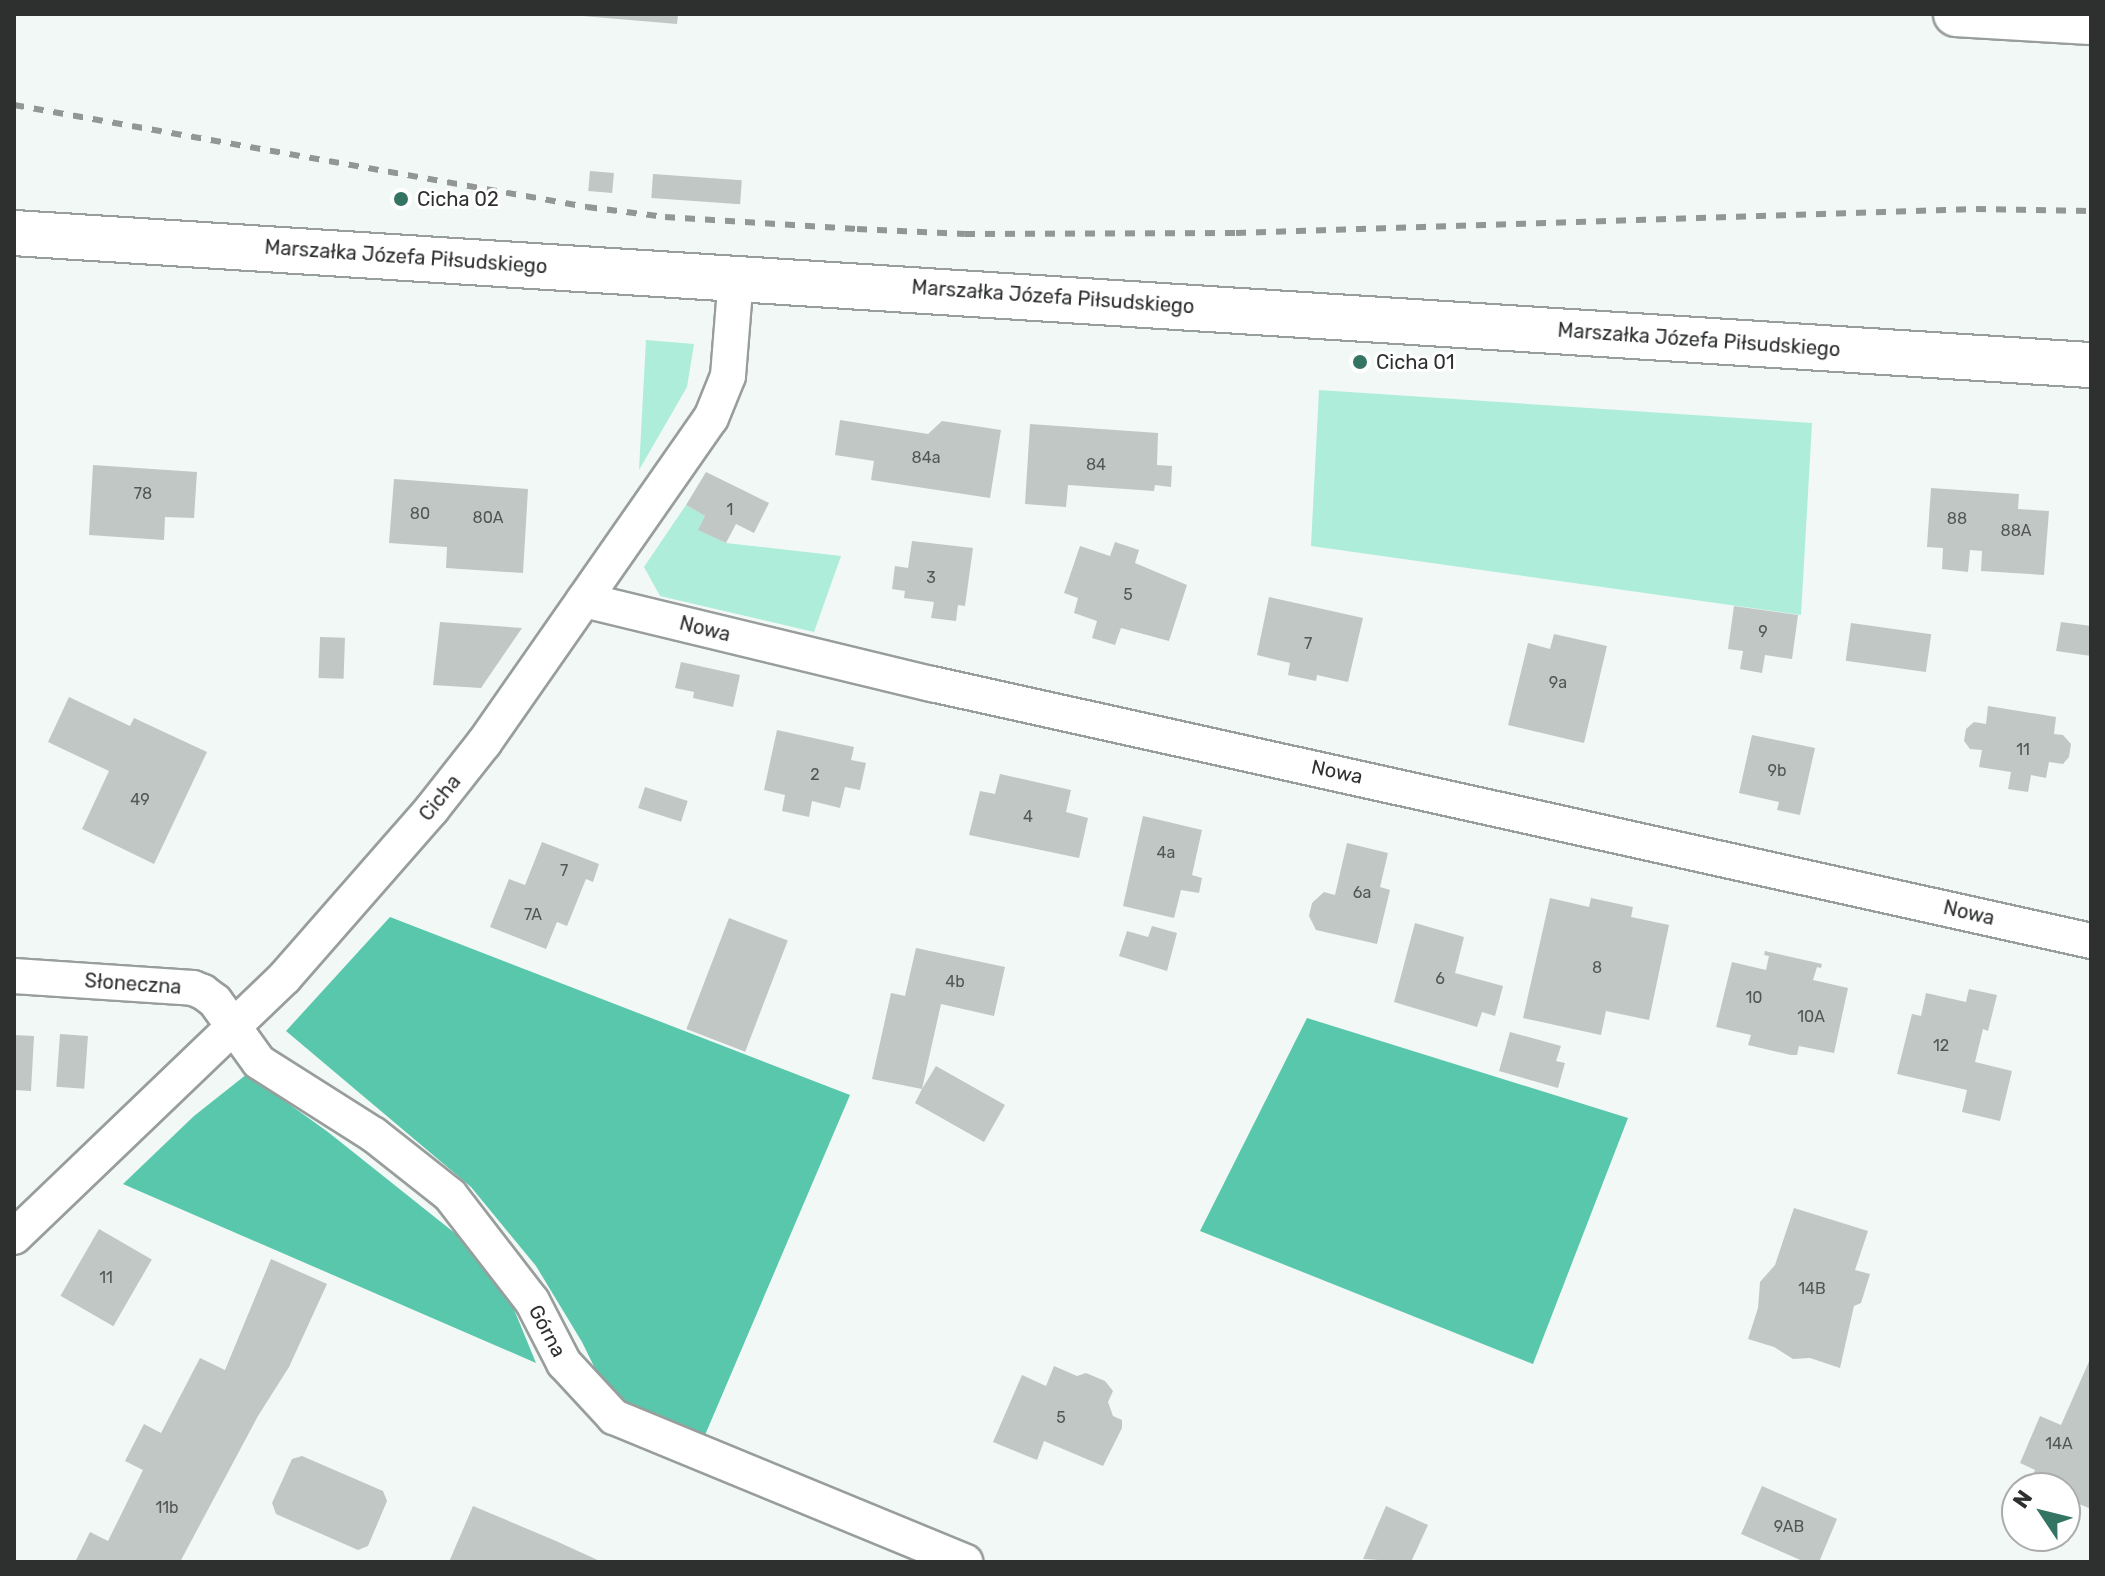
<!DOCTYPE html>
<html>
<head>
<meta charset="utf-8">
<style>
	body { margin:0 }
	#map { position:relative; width:2105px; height:1576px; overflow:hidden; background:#f2f8f6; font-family:Rubik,sans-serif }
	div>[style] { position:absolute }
	.green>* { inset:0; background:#adedd9 }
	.forest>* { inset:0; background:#58c7ab }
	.building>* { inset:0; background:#c1c7c5; transform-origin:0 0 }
	.roads { filter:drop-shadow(2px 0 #989e9c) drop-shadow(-2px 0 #989e9c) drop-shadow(0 2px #989e9c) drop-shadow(0 -2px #989e9c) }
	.street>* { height:34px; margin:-17px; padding:0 17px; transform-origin:17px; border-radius:17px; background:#fff }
	.secondary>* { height:44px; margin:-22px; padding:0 22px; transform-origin:22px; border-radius:22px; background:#fff }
	.rail>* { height:6px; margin-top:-3px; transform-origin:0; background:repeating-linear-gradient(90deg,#929694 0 10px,transparent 0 20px) }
	.dots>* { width:22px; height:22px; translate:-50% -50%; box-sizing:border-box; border:4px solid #fff; border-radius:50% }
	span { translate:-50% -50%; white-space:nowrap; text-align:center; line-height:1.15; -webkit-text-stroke:6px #fff; paint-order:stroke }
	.number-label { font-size:16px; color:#535654 }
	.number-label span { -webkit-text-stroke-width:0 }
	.poi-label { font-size:20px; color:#2e302f }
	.left { translate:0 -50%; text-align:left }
	.street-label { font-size:20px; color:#2e302f }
	.frame { position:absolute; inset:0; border:16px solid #2e302f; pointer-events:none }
	.north { position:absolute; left:2001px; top:1472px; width:80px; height:80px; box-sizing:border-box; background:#fff; border:2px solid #abacac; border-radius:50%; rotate:305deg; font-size:22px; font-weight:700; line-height:32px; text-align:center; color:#2e302f }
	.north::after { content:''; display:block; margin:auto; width:28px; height:36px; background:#337463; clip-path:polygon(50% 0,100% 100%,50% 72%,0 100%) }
</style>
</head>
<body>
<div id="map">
	<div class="green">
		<i style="clip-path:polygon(646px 340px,694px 344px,687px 387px,639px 470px)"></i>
		<i style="clip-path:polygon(1319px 390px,1812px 423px,1801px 615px,1311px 546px)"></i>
		<i style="clip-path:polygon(686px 505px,705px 516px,699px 530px,726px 543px,841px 556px,814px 632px,660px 596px,644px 567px)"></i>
	</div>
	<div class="forest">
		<i style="clip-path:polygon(390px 917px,850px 1095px,705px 1435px,607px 1393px,582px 1342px,536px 1266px,471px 1187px,286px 1031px)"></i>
		<i style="clip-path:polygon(1307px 1018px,1628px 1118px,1533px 1364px,1200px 1231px)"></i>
		<i style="clip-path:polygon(247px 1074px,328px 1132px,466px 1242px,513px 1307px,536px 1363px,123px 1184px,194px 1116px)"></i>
	</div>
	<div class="building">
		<i style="clip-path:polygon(559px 14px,678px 14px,677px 24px)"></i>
		<i style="left:590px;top:171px;width:24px;height:20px;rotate:5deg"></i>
		<i style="left:653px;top:174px;width:89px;height:24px;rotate:4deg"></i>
		<i style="clip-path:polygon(840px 420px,928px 434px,942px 421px,1001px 430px,990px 498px,871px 480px,874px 461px,835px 455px)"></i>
		<i style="clip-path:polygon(1030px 424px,1158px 433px,1157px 465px,1172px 466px,1171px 487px,1155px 485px,1154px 491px,1068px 485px,1066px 507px,1025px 504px)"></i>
		<i style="clip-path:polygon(93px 465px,197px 472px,194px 518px,165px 517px,164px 540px,89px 535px)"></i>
		<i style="clip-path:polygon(706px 472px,769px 503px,754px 533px,736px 524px,726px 543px,698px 530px,705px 516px,686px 505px)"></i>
		<i style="clip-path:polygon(394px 479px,528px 489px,523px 573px,446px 568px,447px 547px,389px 543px)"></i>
		<i style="clip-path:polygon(1931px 488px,2019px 494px,2018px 509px,2049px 511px,2044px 575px,1981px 571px,1982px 551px,1970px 550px,1968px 572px,1942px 569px,1943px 548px,1927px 547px)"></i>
		<i style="clip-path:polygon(912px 541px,973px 548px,965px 606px,958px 605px,956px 621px,931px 618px,934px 602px,904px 598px,905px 591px,892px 589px,895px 566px,908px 568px)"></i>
		<i style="clip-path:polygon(1115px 542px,1139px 550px,1135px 563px,1187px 585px,1169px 641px,1121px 628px,1115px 645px,1092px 638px,1097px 621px,1074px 613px,1078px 598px,1064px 593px,1080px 546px,1110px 556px)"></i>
		<i style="clip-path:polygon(1269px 597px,1363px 618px,1348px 682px,1317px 675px,1316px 681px,1288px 675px,1290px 663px,1257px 655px)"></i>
		<i style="clip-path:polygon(1734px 606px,1798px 615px,1792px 659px,1765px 655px,1762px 673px,1740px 669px,1743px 651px,1728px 649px)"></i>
		<i style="clip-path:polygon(440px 622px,522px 628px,481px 688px,433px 685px)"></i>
		<i style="clip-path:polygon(2061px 622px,2091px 626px,2091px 656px,2056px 651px)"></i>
		<i style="left:1851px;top:623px;width:81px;height:38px;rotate:8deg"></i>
		<i style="clip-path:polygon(1554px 634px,1607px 646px,1584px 743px,1508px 725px,1528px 643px,1550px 649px)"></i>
		<i style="left:320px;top:637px;width:25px;height:41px;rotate:2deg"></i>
		<i style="clip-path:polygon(681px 662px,740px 675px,733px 707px,693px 698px,694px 692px,675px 688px)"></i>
		<i style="clip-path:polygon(69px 697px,130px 726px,134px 718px,207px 752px,154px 864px,82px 829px,109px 771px,48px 742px)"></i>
		<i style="clip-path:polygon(1988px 706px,2056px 717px,2054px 734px,2063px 735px,2071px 744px,2069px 757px,2063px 764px,2049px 762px,2046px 778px,2031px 775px,2028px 792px,2008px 789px,2011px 772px,1979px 767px,1982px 750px,1970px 749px,1964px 741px,1966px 729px,1974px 722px,1986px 724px)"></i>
		<i style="clip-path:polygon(777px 730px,854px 747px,851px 760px,866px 763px,860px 790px,845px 787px,840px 808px,812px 801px,809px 817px,782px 811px,785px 795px,764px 790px)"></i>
		<i style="clip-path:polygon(1752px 735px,1815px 748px,1800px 815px,1777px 810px,1779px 802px,1739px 793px)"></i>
		<i style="clip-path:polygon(1000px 774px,1071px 790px,1066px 812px,1088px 818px,1079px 858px,969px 835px,980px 791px,995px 794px)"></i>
		<i style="left:645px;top:787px;width:45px;height:22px;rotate:18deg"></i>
		<i style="clip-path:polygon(1143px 816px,1202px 830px,1192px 875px,1202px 878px,1199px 893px,1181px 890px,1174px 918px,1123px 906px)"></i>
		<i style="clip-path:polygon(542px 842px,599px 864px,593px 882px,586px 879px,567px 926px,557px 922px,546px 949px,490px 927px,509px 879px,525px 885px)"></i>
		<i style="clip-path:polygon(1347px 843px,1388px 853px,1380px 887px,1390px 890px,1377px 944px,1316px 930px,1309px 916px,1312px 903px,1324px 892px,1335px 895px)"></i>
		<i style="clip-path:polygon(1550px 898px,1589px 907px,1591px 898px,1633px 907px,1631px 917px,1669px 925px,1649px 1020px,1606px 1011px,1601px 1035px,1523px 1018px)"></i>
		<i style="left:729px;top:918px;width:63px;height:119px;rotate:21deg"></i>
		<i style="clip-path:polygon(1415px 923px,1464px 937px,1455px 973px,1503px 986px,1495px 1016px,1482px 1012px,1477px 1027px,1394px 1002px)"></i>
		<i style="clip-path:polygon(1152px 926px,1177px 933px,1167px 971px,1119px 956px,1127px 931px,1148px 937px)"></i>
		<i style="clip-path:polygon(916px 948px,1005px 967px,994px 1016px,941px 1004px,922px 1089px,936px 1066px,1005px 1105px,984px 1142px,915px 1103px,922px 1089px,872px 1079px,891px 993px,905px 996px)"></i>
		<i style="clip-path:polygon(1765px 951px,1822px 964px,1821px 968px,1817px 967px,1813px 980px,1848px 988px,1834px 1053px,1799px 1046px,1797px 1055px,1791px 1055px,1748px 1045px,1751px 1035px,1716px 1027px,1732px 962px,1766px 970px,1769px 956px,1764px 955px)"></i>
		<i style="clip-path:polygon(1969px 989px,1997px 995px,1988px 1031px,1983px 1029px,1975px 1062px,2012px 1071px,2000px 1121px,1962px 1112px,1967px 1090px,1897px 1074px,1912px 1014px,1921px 1016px,1926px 993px,1966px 1002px)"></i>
		<i style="clip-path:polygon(1510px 1032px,1561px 1046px,1556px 1061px,1565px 1063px,1558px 1088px,1499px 1071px)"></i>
		<i style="left:60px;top:1034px;width:28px;height:53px;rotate:4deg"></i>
		<i style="clip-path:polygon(14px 1035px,34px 1036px,31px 1091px,14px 1090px)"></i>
		<i style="clip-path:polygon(1794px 1208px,1868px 1231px,1855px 1270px,1870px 1274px,1861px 1303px,1854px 1306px,1840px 1368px,1810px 1358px,1793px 1359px,1774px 1347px,1748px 1339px,1758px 1308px,1760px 1282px,1775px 1265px)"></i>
		<i style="left:99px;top:1229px;width:61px;height:77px;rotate:30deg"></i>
		<i style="clip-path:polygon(271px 1259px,327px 1284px,289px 1367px,258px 1416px,180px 1562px,75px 1562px,90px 1532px,108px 1541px,143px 1470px,125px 1461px,144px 1424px,161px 1433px,200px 1358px,225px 1370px)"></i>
		<i style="clip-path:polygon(2091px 1357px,2091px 1509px,2065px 1498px,2065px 1488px,2043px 1488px,2030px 1483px,2035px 1470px,2020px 1463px,2040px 1416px,2061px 1425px)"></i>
		<i style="clip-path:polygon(1054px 1366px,1077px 1376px,1086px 1373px,1105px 1381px,1113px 1391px,1108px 1402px,1113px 1416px,1122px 1420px,1122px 1428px,1103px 1466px,1044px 1441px,1037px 1460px,993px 1442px,1022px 1375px,1046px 1386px)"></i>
		<i style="clip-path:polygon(302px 1456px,383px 1491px,387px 1501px,368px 1546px,358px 1550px,276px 1514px,272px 1503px,292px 1459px)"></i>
		<i style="clip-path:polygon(1762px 1486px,1837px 1519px,1819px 1562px,1805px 1562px,1741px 1534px)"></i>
		<i style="clip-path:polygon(473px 1506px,556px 1541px,602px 1562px,449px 1562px)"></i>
		<i style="clip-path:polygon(1386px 1506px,1428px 1525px,1411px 1562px,1363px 1559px)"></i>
	</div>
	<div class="roads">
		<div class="street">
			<i style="left:584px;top:600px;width:358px;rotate:13.6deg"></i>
			<i style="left:932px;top:684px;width:1187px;rotate:12.5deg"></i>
			<i style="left:14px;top:976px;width:179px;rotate:3.8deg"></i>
			<i style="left:193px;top:988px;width:11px;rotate:22deg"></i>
			<i style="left:203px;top:992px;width:15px;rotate:37deg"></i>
			<i style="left:215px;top:1001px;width:75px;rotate:54.2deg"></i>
			<i style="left:259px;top:1062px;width:136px;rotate:32.4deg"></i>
			<i style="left:374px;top:1135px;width:97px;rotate:38.3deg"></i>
			<i style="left:450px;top:1195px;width:134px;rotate:52.3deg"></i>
			<i style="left:532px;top:1301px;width:70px;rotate:62.7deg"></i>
			<i style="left:564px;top:1363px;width:74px;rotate:47.2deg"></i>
			<i style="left:614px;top:1417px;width:380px;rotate:22.4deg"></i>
			<i style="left:14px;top:1237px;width:376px;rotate:-43.8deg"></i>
			<i style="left:285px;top:977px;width:223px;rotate:-48.8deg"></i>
			<i style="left:432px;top:809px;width:84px;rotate:-51.8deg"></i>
			<i style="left:484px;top:743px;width:396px;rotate:-55.1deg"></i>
			<i style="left:711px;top:418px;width:45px;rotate:-68deg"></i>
			<i style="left:728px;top:376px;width:100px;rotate:-85.4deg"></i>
		</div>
		<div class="secondary">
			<i style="left:1956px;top:14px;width:135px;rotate:3.4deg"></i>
			<i style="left:14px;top:233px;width:2081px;rotate:3.64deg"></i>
		</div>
	</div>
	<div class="rail">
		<i style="left:14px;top:105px;width:582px;rotate:10.09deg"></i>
		<i style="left:587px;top:207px;width:79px;rotate:7.3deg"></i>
		<i style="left:665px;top:217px;width:192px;rotate:3.6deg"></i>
		<i style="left:857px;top:229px;width:108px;rotate:2.7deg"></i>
		<i style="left:965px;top:234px;width:271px;rotate:-0.2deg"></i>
		<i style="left:1236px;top:233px;width:740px;rotate:-1.86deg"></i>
		<i style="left:1976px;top:209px;width:115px;rotate:1deg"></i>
	</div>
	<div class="dots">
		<i style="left:401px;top:199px;background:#337463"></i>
		<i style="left:1360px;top:362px;background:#337463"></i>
	</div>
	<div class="number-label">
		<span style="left:926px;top:458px">84a</span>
		<span style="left:1096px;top:465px">84</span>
		<span style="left:143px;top:494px">78</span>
		<span style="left:730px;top:510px">1</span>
		<span style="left:420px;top:514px">80</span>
		<span style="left:488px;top:518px">80A</span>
		<span style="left:1957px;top:519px">88</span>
		<span style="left:2016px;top:531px">88A</span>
		<span style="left:931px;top:578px">3</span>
		<span style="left:1128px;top:595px">5</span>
		<span style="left:1763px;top:632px">9</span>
		<span style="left:1308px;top:644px">7</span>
		<span style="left:1558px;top:683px">9a</span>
		<span style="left:2023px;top:750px">11</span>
		<span style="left:1777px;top:771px">9b</span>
		<span style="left:815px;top:775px">2</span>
		<span style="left:140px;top:800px">49</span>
		<span style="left:1028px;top:817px">4</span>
		<span style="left:1166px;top:853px">4a</span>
		<span style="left:564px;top:871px">7</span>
		<span style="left:1362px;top:893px">6a</span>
		<span style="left:533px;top:915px">7A</span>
		<span style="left:1597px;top:968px">8</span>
		<span style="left:1440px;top:979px">6</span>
		<span style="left:955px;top:982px">4b</span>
		<span style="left:1754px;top:998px">10</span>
		<span style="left:1811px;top:1017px">10A</span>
		<span style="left:1941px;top:1046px">12</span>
		<span style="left:106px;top:1278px">11</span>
		<span style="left:1812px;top:1289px">14B</span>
		<span style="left:1061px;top:1418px">5</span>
		<span style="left:2059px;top:1444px">14A</span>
		<span style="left:167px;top:1508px">11b</span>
		<span style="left:1789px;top:1527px">9AB</span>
	</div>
	<div class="poi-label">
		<span class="left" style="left:417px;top:199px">Cicha 02</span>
		<span class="left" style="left:1376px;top:362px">Cicha 01</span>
	</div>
	<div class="street-label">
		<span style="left:406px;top:257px;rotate:4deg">Marszałka Józefa Piłsudskiego</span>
		<span style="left:1053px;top:297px;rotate:4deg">Marszałka Józefa Piłsudskiego</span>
		<span style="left:1699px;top:340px;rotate:4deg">Marszałka Józefa Piłsudskiego</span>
		<span style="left:705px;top:629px;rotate:14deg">Nowa</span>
		<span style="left:1337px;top:772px;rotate:12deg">Nowa</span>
		<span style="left:440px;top:798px;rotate:-51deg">Cicha</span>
		<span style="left:1969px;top:913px;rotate:13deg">Nowa</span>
		<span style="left:133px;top:984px;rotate:4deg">Słoneczna</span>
		<span style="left:547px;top:1331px;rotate:62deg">Górna</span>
	</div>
	<div class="frame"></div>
	<div class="north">N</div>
</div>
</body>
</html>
